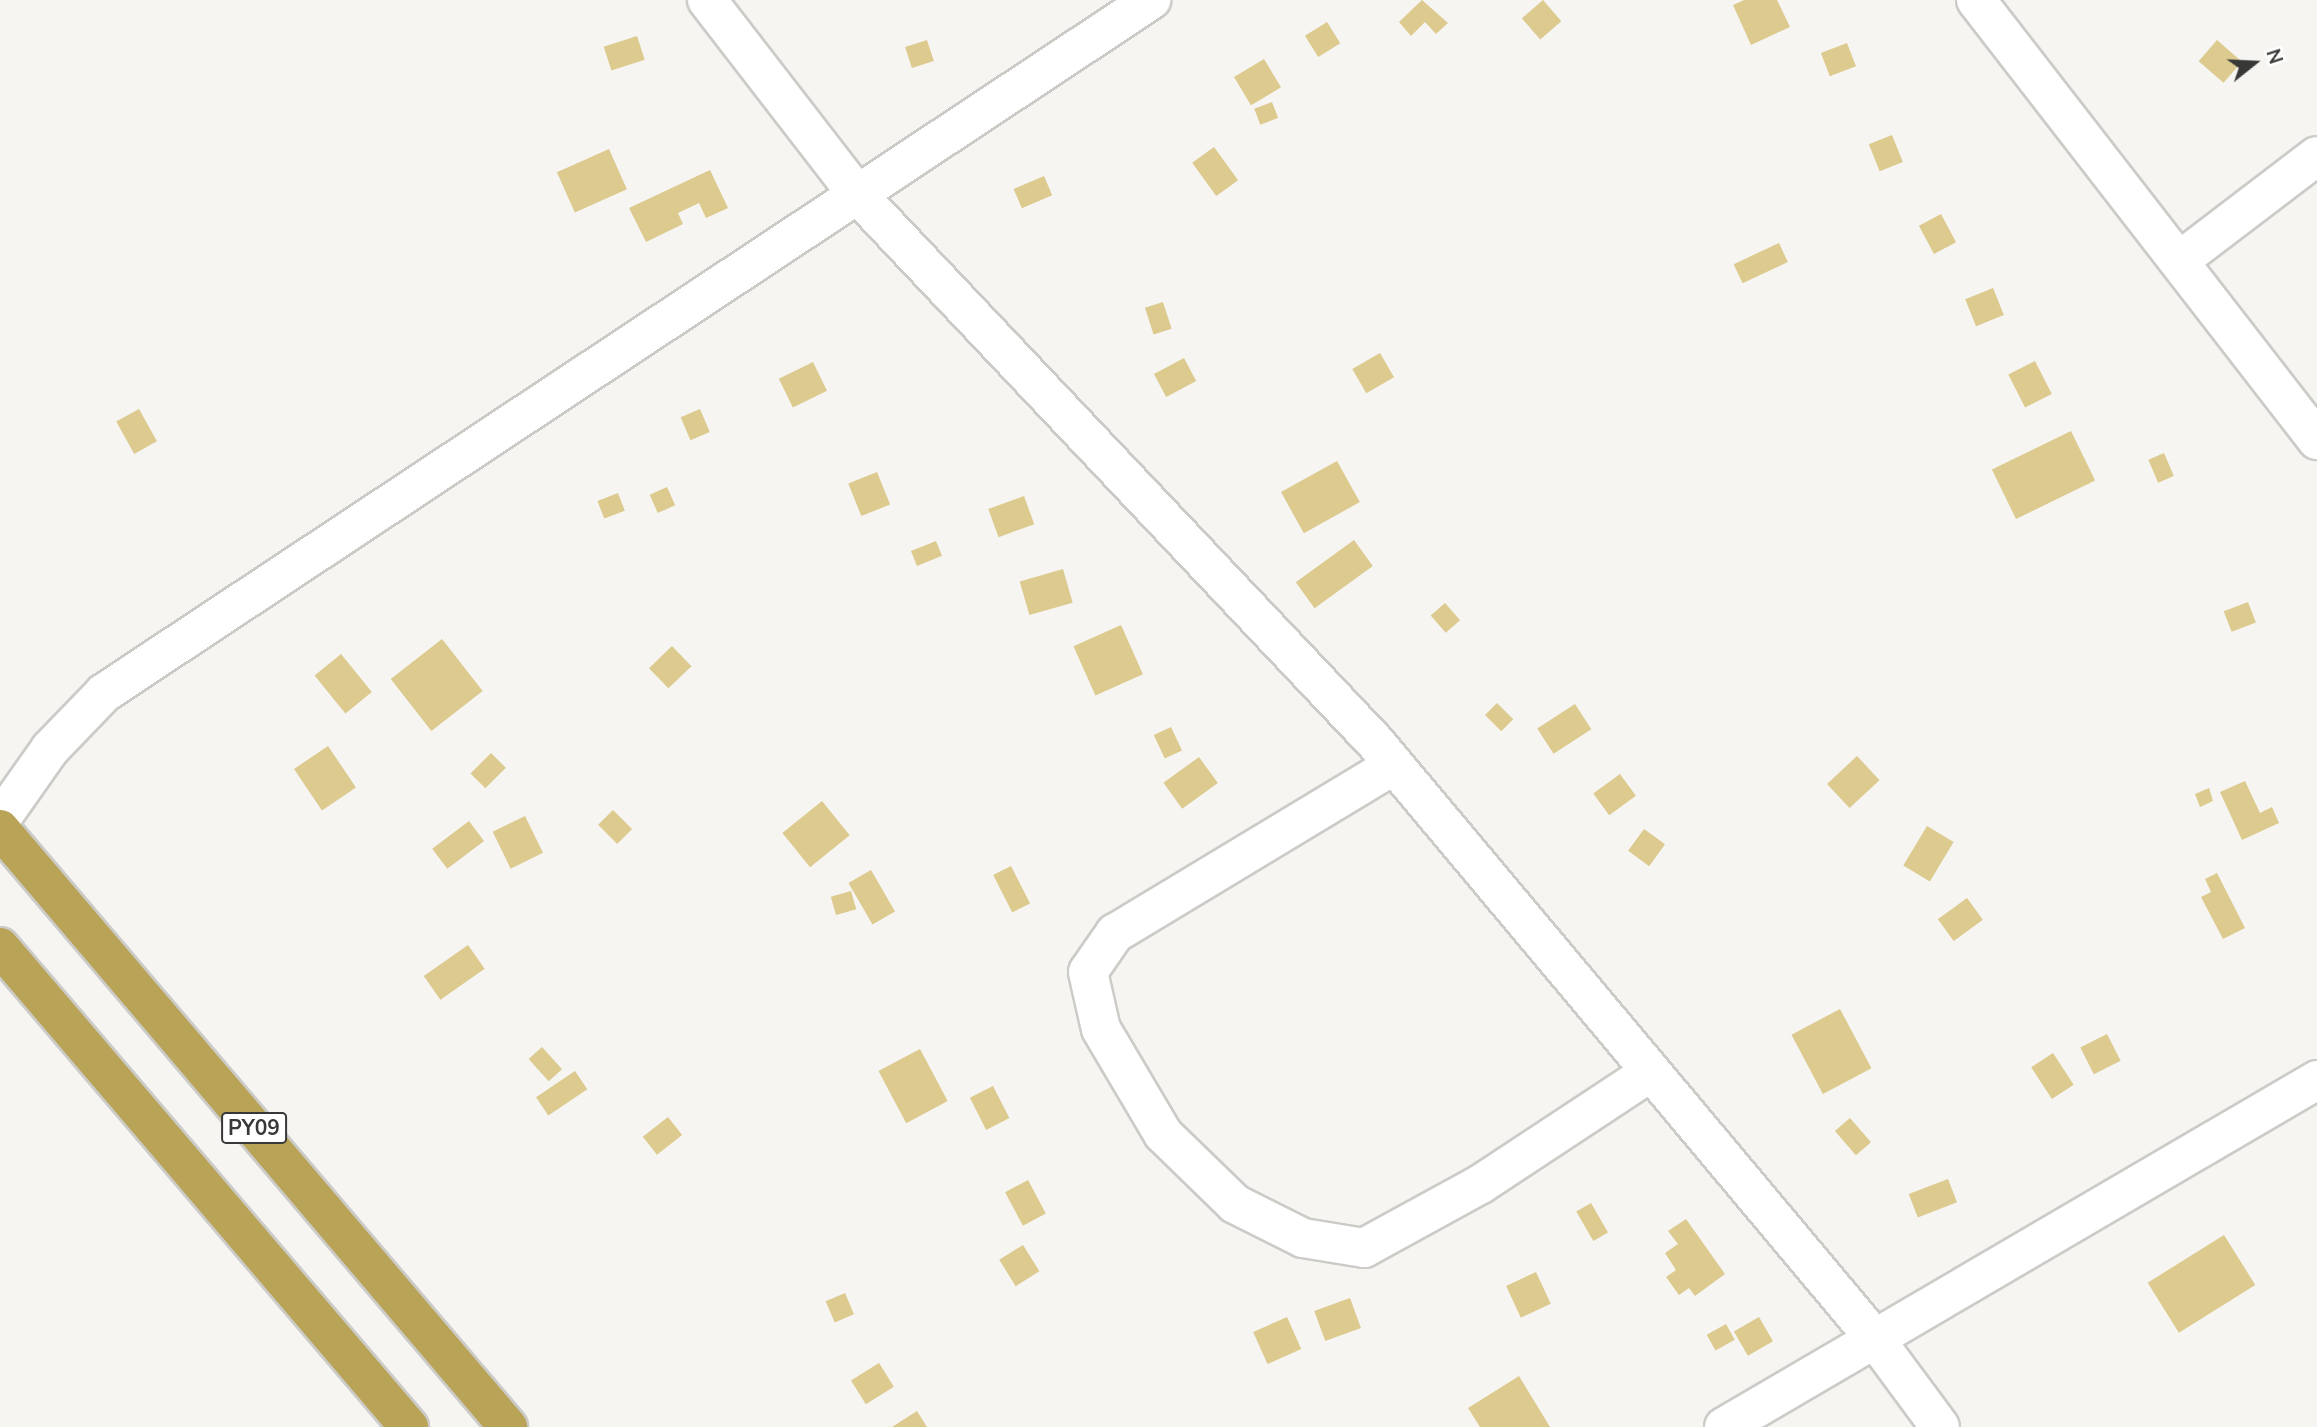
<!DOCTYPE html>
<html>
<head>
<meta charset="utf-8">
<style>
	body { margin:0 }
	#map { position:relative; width:2317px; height:1427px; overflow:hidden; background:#f6f5f1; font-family:"Nunito Sans",sans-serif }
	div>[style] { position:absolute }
	.building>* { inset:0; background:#dcca8f; transform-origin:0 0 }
	.roads { filter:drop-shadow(2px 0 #cccbc8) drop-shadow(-2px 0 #cccbc8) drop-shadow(0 2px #cccbc8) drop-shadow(0 -2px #cccbc8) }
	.minor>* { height:38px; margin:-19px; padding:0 19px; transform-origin:19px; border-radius:19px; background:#fff }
	.highway>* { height:38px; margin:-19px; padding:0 19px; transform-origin:19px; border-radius:19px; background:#b8a356 }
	span { translate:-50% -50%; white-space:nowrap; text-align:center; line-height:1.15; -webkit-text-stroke:7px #fff; paint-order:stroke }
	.shield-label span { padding:2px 5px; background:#fff; border:2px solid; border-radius:5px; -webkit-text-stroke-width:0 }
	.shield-label { font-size:21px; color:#383837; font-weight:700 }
	.north { position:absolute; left:2219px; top:28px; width:70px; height:70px; -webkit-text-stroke:5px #fff; paint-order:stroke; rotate:72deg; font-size:19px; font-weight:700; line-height:28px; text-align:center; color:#383837 }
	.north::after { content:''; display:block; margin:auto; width:24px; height:32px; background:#383837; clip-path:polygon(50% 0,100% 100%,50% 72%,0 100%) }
</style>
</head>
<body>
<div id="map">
	<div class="building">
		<i style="clip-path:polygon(1422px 0,1448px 23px,1436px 34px,1425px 22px,1411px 36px,1399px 22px)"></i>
		<i style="left:1543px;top:0;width:28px;height:28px;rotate:49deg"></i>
		<i style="clip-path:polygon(1744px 0,1777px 0,1790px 27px,1751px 45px,1733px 5px)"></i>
		<i style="left:1327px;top:22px;width:25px;height:26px;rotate:58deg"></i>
		<i style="left:637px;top:36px;width:25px;height:35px;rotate:72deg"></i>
		<i style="left:927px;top:40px;width:22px;height:23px;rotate:72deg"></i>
		<i style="left:2217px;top:40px;width:33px;height:28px;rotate:41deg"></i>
		<i style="left:1847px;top:43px;width:25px;height:28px;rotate:69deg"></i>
		<i style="left:1264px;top:59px;width:33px;height:35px;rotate:59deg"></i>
		<i style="left:1272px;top:102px;width:17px;height:19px;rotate:69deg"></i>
		<i style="left:1892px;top:135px;width:29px;height:25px;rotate:68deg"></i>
		<i style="left:1214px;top:147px;width:41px;height:27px;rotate:54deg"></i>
		<i style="left:609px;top:149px;width:44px;height:57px;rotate:66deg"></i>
		<i style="clip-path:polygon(710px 170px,728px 208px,706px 218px,699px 203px,678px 213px,683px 224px,646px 242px,629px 208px)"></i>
		<i style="left:1044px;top:176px;width:21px;height:33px;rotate:67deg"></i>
		<i style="left:1941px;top:214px;width:32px;height:25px;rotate:62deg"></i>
		<i style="left:1779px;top:243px;width:21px;height:50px;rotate:65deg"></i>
		<i style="left:1993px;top:288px;width:29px;height:30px;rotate:68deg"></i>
		<i style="left:1163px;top:302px;width:28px;height:19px;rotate:72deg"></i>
		<i style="left:1380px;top:353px;width:28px;height:32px;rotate:60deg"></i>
		<i style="left:1184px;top:358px;width:26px;height:34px;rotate:62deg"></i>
		<i style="left:2035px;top:361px;width:37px;height:30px;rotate:63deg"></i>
		<i style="left:813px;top:362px;width:32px;height:38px;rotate:64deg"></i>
		<i style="left:139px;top:409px;width:37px;height:26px;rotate:61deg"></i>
		<i style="left:700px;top:409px;width:25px;height:21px;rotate:67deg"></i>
		<i style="left:2071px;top:431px;width:55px;height:88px;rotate:64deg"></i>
		<i style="left:2164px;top:453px;width:25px;height:17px;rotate:67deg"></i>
		<i style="left:1337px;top:461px;width:47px;height:64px;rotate:61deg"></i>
		<i style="left:877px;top:472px;width:35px;height:31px;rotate:68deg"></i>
		<i style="left:667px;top:487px;width:20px;height:19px;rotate:66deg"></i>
		<i style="left:618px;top:493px;width:19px;height:22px;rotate:69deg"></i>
		<i style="left:1024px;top:496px;width:30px;height:38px;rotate:70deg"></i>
		<i style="left:1354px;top:540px;width:32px;height:72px;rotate:54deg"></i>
		<i style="left:936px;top:541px;width:16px;height:27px;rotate:68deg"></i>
		<i style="left:1063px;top:569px;width:35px;height:45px;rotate:74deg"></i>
		<i style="left:2248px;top:602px;width:22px;height:26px;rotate:69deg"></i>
		<i style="left:1445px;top:603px;width:23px;height:19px;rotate:49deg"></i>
		<i style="left:1121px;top:625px;width:54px;height:52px;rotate:66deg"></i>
		<i style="left:442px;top:639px;width:66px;height:65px;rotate:52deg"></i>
		<i style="left:672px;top:646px;width:28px;height:32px;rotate:46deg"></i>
		<i style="left:341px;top:654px;width:49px;height:34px;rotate:51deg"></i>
		<i style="left:1497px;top:703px;width:23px;height:17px;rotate:45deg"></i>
		<i style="left:1575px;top:704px;width:30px;height:45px;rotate:57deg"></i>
		<i style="left:1171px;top:727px;width:26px;height:19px;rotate:65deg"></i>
		<i style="left:328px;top:746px;width:50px;height:41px;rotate:56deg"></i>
		<i style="left:491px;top:753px;width:21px;height:29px;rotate:45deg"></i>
		<i style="left:1857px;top:756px;width:33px;height:41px;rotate:47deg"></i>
		<i style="left:1199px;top:757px;width:32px;height:44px;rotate:54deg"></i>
		<i style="left:1620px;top:774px;width:27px;height:33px;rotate:54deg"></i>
		<i style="clip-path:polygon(2245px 781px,2260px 813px,2272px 807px,2279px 823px,2242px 840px,2220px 792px)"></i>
		<i style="clip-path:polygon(2209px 788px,2213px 801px,2200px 807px,2195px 794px)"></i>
		<i style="left:822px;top:801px;width:44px;height:51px;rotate:51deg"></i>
		<i style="left:613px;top:810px;width:27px;height:21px;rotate:45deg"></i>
		<i style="left:525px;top:816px;width:41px;height:36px;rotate:64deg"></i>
		<i style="left:469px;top:821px;width:25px;height:46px;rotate:53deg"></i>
		<i style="left:1927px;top:826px;width:31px;height:46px;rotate:31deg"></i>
		<i style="left:1644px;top:829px;width:26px;height:27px;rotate:36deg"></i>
		<i style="left:1011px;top:866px;width:42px;height:20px;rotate:63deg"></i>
		<i style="left:871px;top:870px;width:48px;height:26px;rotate:60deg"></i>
		<i style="clip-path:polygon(2217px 873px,2245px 928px,2223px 939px,2201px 897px,2211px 892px,2205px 879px)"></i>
		<i style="left:851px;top:891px;width:19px;height:21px;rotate:74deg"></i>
		<i style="left:1967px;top:898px;width:27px;height:36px;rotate:54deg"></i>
		<i style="left:468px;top:945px;width:29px;height:54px;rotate:55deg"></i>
		<i style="left:1840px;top:1009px;width:67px;height:55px;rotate:62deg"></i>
		<i style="left:2107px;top:1034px;width:30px;height:30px;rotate:63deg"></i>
		<i style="left:542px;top:1047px;width:30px;height:18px;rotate:48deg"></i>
		<i style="left:920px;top:1049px;width:59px;height:47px;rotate:62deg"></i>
		<i style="left:2053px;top:1053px;width:38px;height:26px;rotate:57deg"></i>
		<i style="left:575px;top:1071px;width:22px;height:47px;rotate:56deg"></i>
		<i style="left:993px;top:1086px;width:36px;height:26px;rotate:63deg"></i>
		<i style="left:668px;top:1117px;width:23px;height:32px;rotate:52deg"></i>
		<i style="left:1850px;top:1118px;width:32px;height:20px;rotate:49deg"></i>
		<i style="left:1948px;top:1179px;width:25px;height:42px;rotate:69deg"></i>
		<i style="left:1028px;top:1180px;width:38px;height:26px;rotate:62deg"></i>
		<i style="left:1591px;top:1203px;width:34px;height:17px;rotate:60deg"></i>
		<i style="clip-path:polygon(1686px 1219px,1725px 1274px,1695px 1296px,1689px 1288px,1679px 1295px,1666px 1277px,1676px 1270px,1665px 1253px,1678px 1244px,1668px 1231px)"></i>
		<i style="left:2224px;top:1235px;width:59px;height:90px;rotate:58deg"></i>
		<i style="left:1023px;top:1245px;width:31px;height:28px;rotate:58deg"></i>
		<i style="left:1536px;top:1272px;width:35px;height:33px;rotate:65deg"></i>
		<i style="left:845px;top:1293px;width:23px;height:21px;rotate:67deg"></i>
		<i style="left:1350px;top:1298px;width:32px;height:38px;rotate:70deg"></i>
		<i style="left:1287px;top:1317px;width:35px;height:37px;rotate:66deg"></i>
		<i style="left:1759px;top:1317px;width:28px;height:29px;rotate:60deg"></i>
		<i style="left:1726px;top:1324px;width:18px;height:22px;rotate:61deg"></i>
		<i style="left:879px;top:1363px;width:28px;height:33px;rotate:58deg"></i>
		<i style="clip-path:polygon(1519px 1376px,1550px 1427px,1480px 1427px,1468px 1408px)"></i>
		<i style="clip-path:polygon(917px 1411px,927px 1427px,892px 1427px)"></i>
	</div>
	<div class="roads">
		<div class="minor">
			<i style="left:707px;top:0;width:244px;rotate:52.3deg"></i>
			<i style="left:856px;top:193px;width:755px;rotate:46.61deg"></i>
			<i style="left:1375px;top:742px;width:779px;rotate:50.05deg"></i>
			<i style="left:1875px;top:1339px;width:109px;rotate:53.5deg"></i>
			<i style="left:1976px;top:0;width:557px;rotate:52.22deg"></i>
			<i style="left:2179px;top:261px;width:173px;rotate:-37.3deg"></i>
			<i style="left:1394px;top:765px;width:326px;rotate:148.9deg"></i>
			<i style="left:1115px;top:933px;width:47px;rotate:124.7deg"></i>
			<i style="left:1088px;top:972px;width:58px;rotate:77.2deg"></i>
			<i style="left:1101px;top:1029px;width:122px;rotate:59.4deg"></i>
			<i style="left:1163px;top:1134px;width:100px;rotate:44.2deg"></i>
			<i style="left:1235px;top:1204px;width:76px;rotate:26.6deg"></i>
			<i style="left:1303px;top:1238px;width:62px;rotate:9.3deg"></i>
			<i style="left:1364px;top:1248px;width:133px;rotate:-28.7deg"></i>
			<i style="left:1481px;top:1184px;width:200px;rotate:-33.4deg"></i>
			<i style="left:0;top:820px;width:87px;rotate:-54.8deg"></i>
			<i style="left:50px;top:749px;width:78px;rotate:-46deg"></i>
			<i style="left:104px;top:693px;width:1256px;rotate:-33.5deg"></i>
			<i style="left:1724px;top:1427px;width:687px;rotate:-30.33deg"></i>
		</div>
		<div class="highway">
			<i style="left:0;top:829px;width:785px;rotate:49.65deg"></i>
			<i style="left:0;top:947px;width:631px;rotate:49.57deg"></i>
		</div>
	</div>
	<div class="shield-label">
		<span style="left:254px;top:1128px">PY09</span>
	</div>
	<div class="north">N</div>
</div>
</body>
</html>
